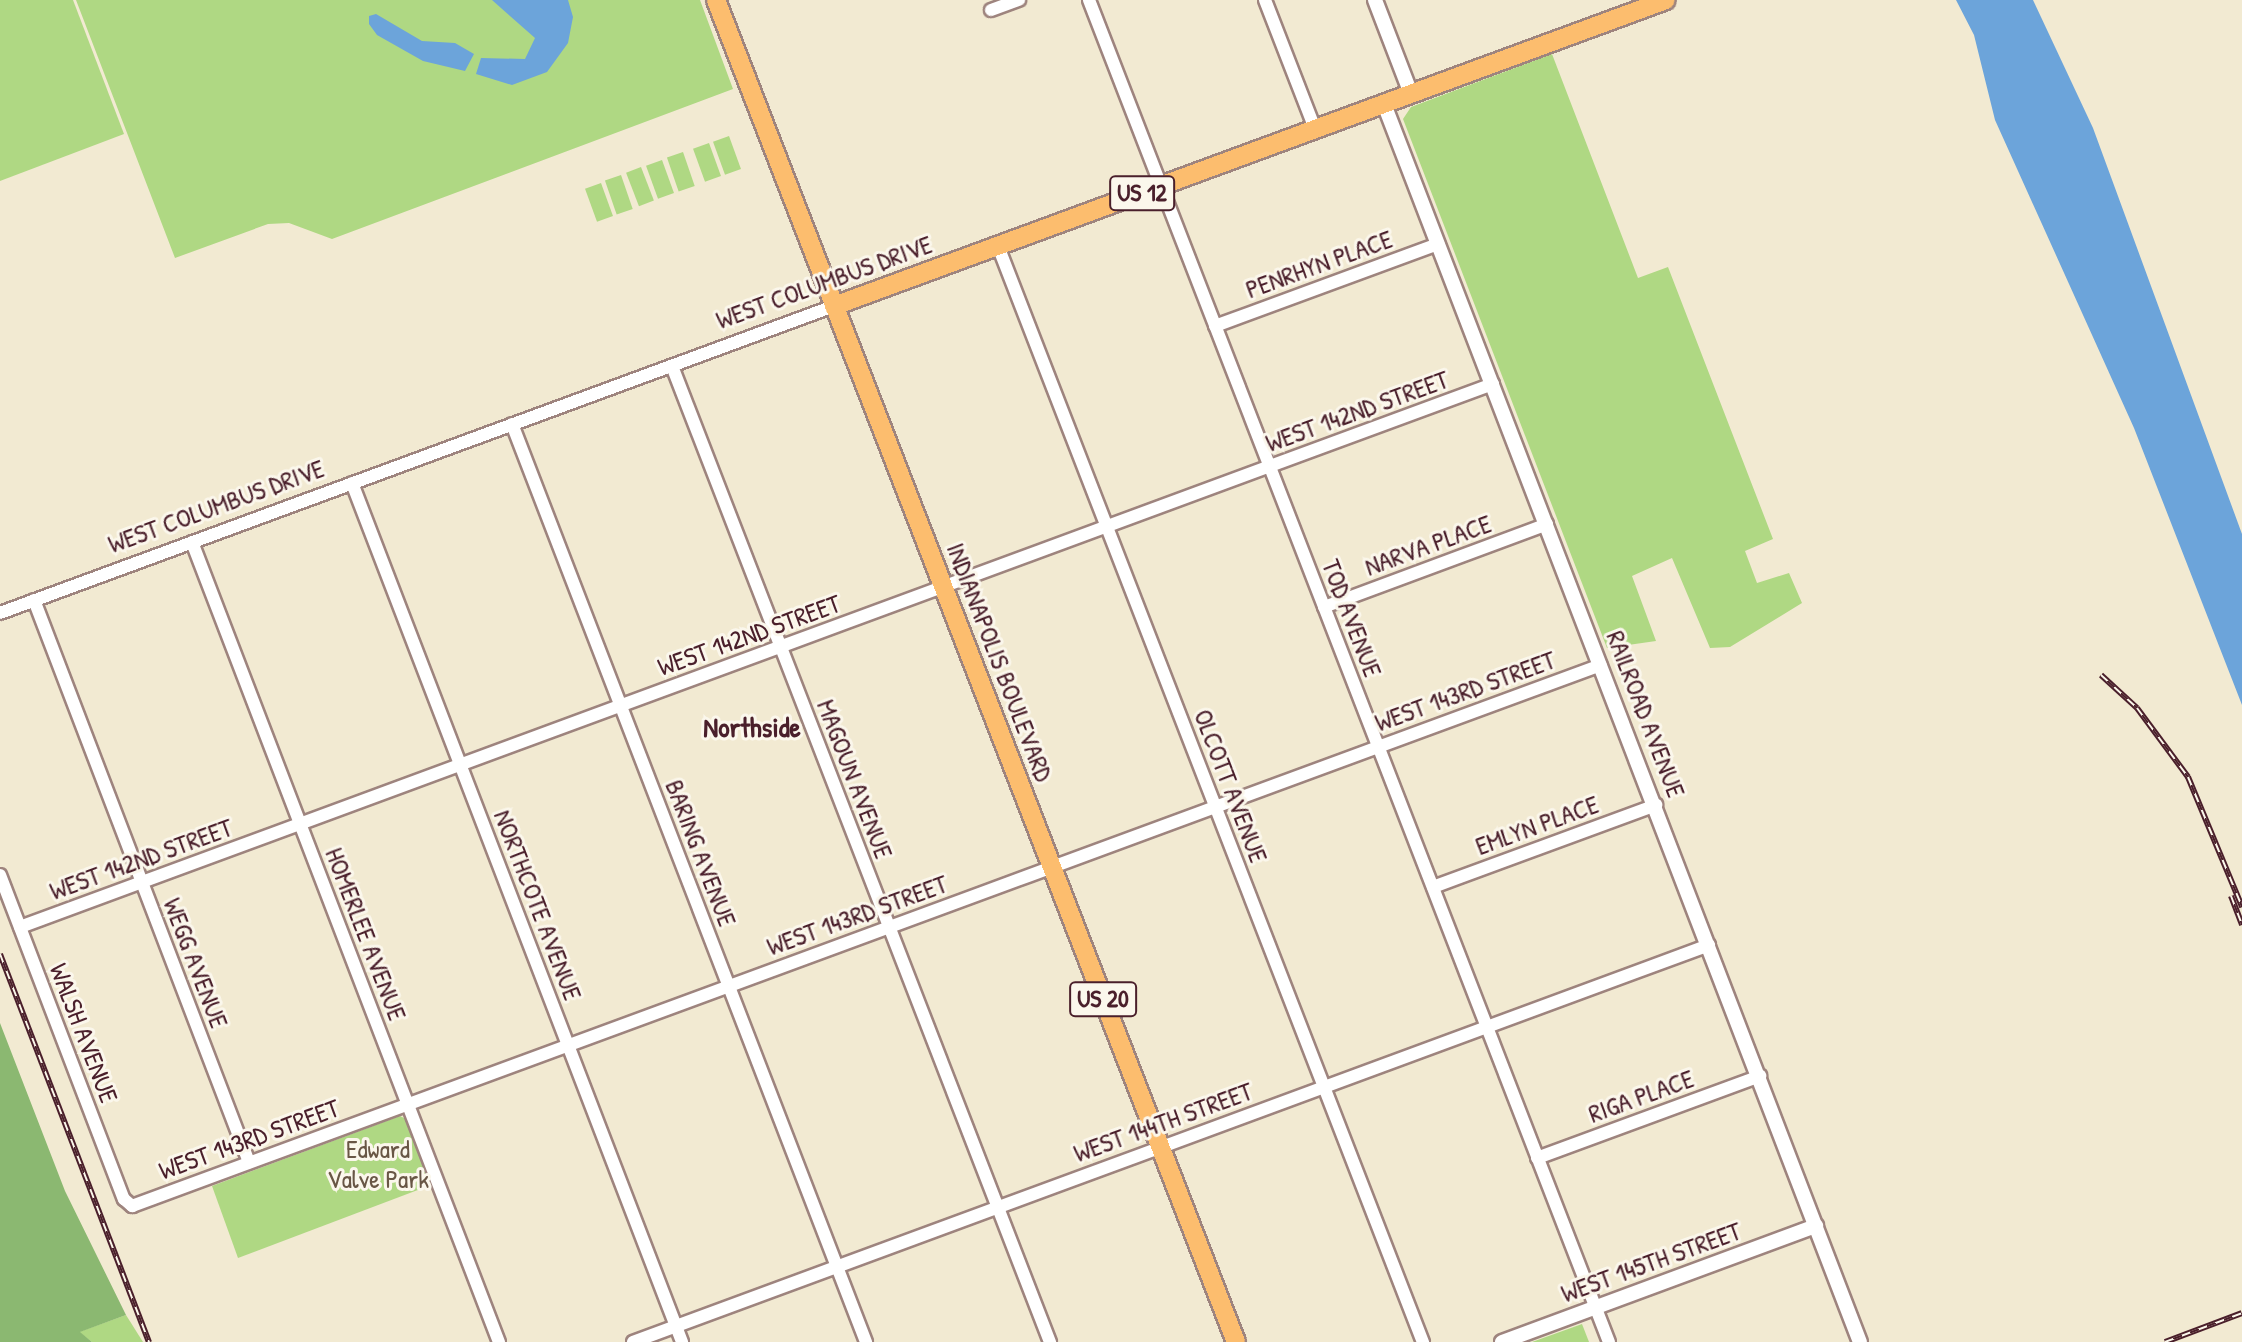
<!DOCTYPE html>
<html>
<head>
<meta charset="utf-8">
<style>
	body { margin:0 }
	#map { position:relative; width:2242px; height:1342px; overflow:hidden; background:#f2ead2; font-family:"Patrick Hand",sans-serif }
	div>[style] { position:absolute }
	.green>* { inset:0; background:#afd883; transform-origin:0 0 }
	.forest>* { inset:0; background:#8bb871 }
	.water>* { inset:0; background:#6ca4da }
	.roads { filter:drop-shadow(2px 0 #9e847e) drop-shadow(-2px 0 #9e847e) drop-shadow(0 2px #9e847e) drop-shadow(0 -2px #9e847e) }
	.minor>* { height:12px; margin:-6px; padding:0 6px; transform-origin:6px; border-radius:6px; background:#fff }
	.tertiary>* { height:14px; margin:-7px; padding:0 7px; transform-origin:7px; border-radius:7px; background:#fff }
	.primary>* { height:18px; margin:-9px; padding:0 9px; transform-origin:9px; border-radius:9px; background:#fcbd6e }
	.rail>* { height:6px; margin-top:-3px; transform-origin:0; background:repeating-linear-gradient(90deg,#fbf7ec 0 9px,#4a1f2b 0 18px); box-sizing:border-box; border-block:2px solid #4a1f2b }
	span { translate:-50% -50%; white-space:nowrap; text-align:center; line-height:1.15; -webkit-text-stroke:6px #fbf7ec; paint-order:stroke }
	.shield-label span { padding:2px 6px; background:#fbf7ec; border:2px solid; border-radius:6px; -webkit-text-stroke-width:0 }
	.shield-label { font-size:24px; color:#4a1f2b; font-weight:700 }
	.street-label { font-size:26px; color:#4a1f2b }
	.park-label { font-size:26px; color:#685645 }
	.neighbourhood-label { font-size:28px; color:#4a1f2b; font-weight:700 }
</style>
</head>
<body>
<div id="map">
	<div class="green">
		<i style="clip-path:polygon(0 0,73px 0,124px 134px,0 181px)"></i>
		<i style="clip-path:polygon(76px 0,700px 0,733px 89px,332px 239px,289px 223px,268px 224px,175px 258px)"></i>
		<i style="clip-path:polygon(1552px 54px,1638px 278px,1668px 267px,1773px 539px,1745px 551px,1757px 583px,1789px 573px,1802px 603px,1730px 647px,1710px 648px,1672px 558px,1632px 576px,1656px 641px,1607px 648px,1403px 119px,1411px 107px)"></i>
		<i style="left:729px;top:136px;width:35px;height:17px;rotate:70deg"></i>
		<i style="left:709px;top:143px;width:35px;height:17px;rotate:70deg"></i>
		<i style="left:683px;top:152px;width:36px;height:17px;rotate:71deg"></i>
		<i style="left:662px;top:160px;width:35px;height:17px;rotate:70deg"></i>
		<i style="left:641px;top:167px;width:36px;height:16px;rotate:69deg"></i>
		<i style="left:621px;top:175px;width:36px;height:17px;rotate:71deg"></i>
		<i style="left:601px;top:183px;width:35px;height:17px;rotate:70deg"></i>
		<i style="clip-path:polygon(400px 1116px,406px 1119px,431px 1185px,238px 1258px,212px 1186px)"></i>
		<i style="clip-path:polygon(126px 1315px,143px 1342px,92px 1342px,79px 1332px)"></i>
		<i style="clip-path:polygon(1582px 1324px,1589px 1342px,1532px 1342px)"></i>
	</div>
	<div class="forest">
		<i style="clip-path:polygon(0 1023px,65px 1191px,126px 1315px,80px 1332px,92px 1342px,0 1342px)"></i>
	</div>
	<div class="water">
		<i style="clip-path:polygon(492px 0,568px 0,573px 17px,568px 43px,547px 72px,512px 85px,476px 74px,481px 58px,525px 59px,535px 38px)"></i>
		<i style="clip-path:polygon(1956px 0,2033px 0,2093px 128px,2242px 534px,2242px 705px,2134px 428px,1995px 120px,1974px 35px)"></i>
		<i style="clip-path:polygon(376px 14px,422px 41px,455px 43px,474px 54px,465px 71px,423px 61px,377px 35px,369px 24px,369px 16px)"></i>
	</div>
	<div class="roads">
		<div class="minor">
			<i style="left:1089px;top:0;width:1439px;rotate:68.82deg"></i>
			<i style="left:1265px;top:0;width:138px;rotate:68.8deg"></i>
			<i style="left:991px;top:10px;width:30px;rotate:-20deg"></i>
			<i style="left:998px;top:246px;width:1176px;rotate:68.81deg"></i>
			<i style="left:1215px;top:326px;width:238px;rotate:-20.2deg"></i>
			<i style="left:672px;top:366px;width:1047px;rotate:68.83deg"></i>
			<i style="left:512px;top:424px;width:984px;rotate:68.91deg"></i>
			<i style="left:352px;top:483px;width:920px;rotate:68.98deg"></i>
			<i style="left:192px;top:542px;width:857px;rotate:69.01deg"></i>
			<i style="left:34px;top:600px;width:602px;rotate:69.07deg"></i>
			<i style="left:1324px;top:607px;width:238px;rotate:-20.4deg"></i>
			<i style="left:0;top:613px;width:889px;rotate:-20.21deg"></i>
			<i style="left:0;top:875px;width:347px;rotate:69.1deg"></i>
			<i style="left:124px;top:1199px;width:11px;rotate:41deg"></i>
			<i style="left:132px;top:1206px;width:1565px;rotate:-20.22deg"></i>
			<i style="left:1433px;top:887px;width:238px;rotate:-20.2deg"></i>
			<i style="left:20px;top:927px;width:1570px;rotate:-20.24deg"></i>
			<i style="left:1537px;top:1158px;width:238px;rotate:-20.2deg"></i>
			<i style="left:633px;top:1342px;width:1147px;rotate:-20.25deg"></i>
		</div>
		<div class="tertiary">
			<i style="left:1375px;top:0;width:101px;rotate:69deg"></i>
			<i style="left:1384px;top:104px;width:1326px;rotate:68.97deg"></i>
			<i style="left:1502px;top:1342px;width:335px;rotate:-20.3deg"></i>
		</div>
		<div class="primary">
			<i style="left:716px;top:0;width:1439px;rotate:68.82deg"></i>
			<i style="left:834px;top:306px;width:886px;rotate:-20.19deg"></i>
		</div>
	</div>
	<div class="rail">
		<i style="left:2101px;top:675px;width:49px;rotate:42.5deg"></i>
		<i style="left:2137px;top:708px;width:86px;rotate:53.5deg"></i>
		<i style="left:2188px;top:777px;width:141px;rotate:67.4deg"></i>
		<i style="left:2231px;top:896px;width:31px;rotate:69deg"></i>
		<i style="left:0;top:954px;width:416px;rotate:69deg"></i>
		<i style="left:2165px;top:1342px;width:82px;rotate:-20.6deg"></i>
	</div>
	<div class="shield-label">
		<span style="left:1142px;top:193px">US 12</span>
		<span style="left:1103px;top:999px">US 20</span>
	</div>
	<div class="street-label">
		<span style="left:1319px;top:264px;rotate:-20deg">PENRHYN PLACE</span>
		<span style="left:824px;top:282px;rotate:-20deg">WEST COLUMBUS DRIVE</span>
		<span style="left:1357px;top:411px;rotate:-20deg">WEST 142ND STREET</span>
		<span style="left:216px;top:506px;rotate:-20deg">WEST COLUMBUS DRIVE</span>
		<span style="left:1428px;top:545px;rotate:-20deg">NARVA PLACE</span>
		<span style="left:1352px;top:618px;rotate:69deg">TOD AVENUE</span>
		<span style="left:749px;top:635px;rotate:-20deg">WEST 142ND STREET</span>
		<span style="left:1000px;top:662px;rotate:69deg">INDIANAPOLIS BOULEVARD</span>
		<span style="left:1465px;top:691px;rotate:-20deg">WEST 143RD STREET</span>
		<span style="left:1646px;top:714px;rotate:69deg">RAILROAD AVENUE</span>
		<span style="left:855px;top:779px;rotate:69deg">MAGOUN AVENUE</span>
		<span style="left:1231px;top:786px;rotate:69deg">OLCOTT AVENUE</span>
		<span style="left:1537px;top:825px;rotate:-20deg">EMLYN PLACE</span>
		<span style="left:701px;top:853px;rotate:69deg">BARING AVENUE</span>
		<span style="left:141px;top:859px;rotate:-20deg">WEST 142ND STREET</span>
		<span style="left:538px;top:905px;rotate:69deg">NORTHCOTE AVENUE</span>
		<span style="left:857px;top:915px;rotate:-20deg">WEST 143RD STREET</span>
		<span style="left:366px;top:934px;rotate:69deg">HOMERLEE AVENUE</span>
		<span style="left:196px;top:963px;rotate:69deg">WEGG AVENUE</span>
		<span style="left:84px;top:1033px;rotate:69deg">WALSH AVENUE</span>
		<span style="left:1641px;top:1096px;rotate:-20deg">RIGA PLACE</span>
		<span style="left:1163px;top:1122px;rotate:-20deg">WEST 144TH STREET</span>
		<span style="left:249px;top:1139px;rotate:-20deg">WEST 143RD STREET</span>
		<span style="left:1651px;top:1262px;rotate:-20deg">WEST 145TH STREET</span>
	</div>
	<div class="park-label">
		<span style="left:378px;top:1164px">Edward<br>Valve Park</span>
	</div>
	<div class="neighbourhood-label">
		<span style="left:752px;top:727px">Northside</span>
	</div>
</div>
</body>
</html>
